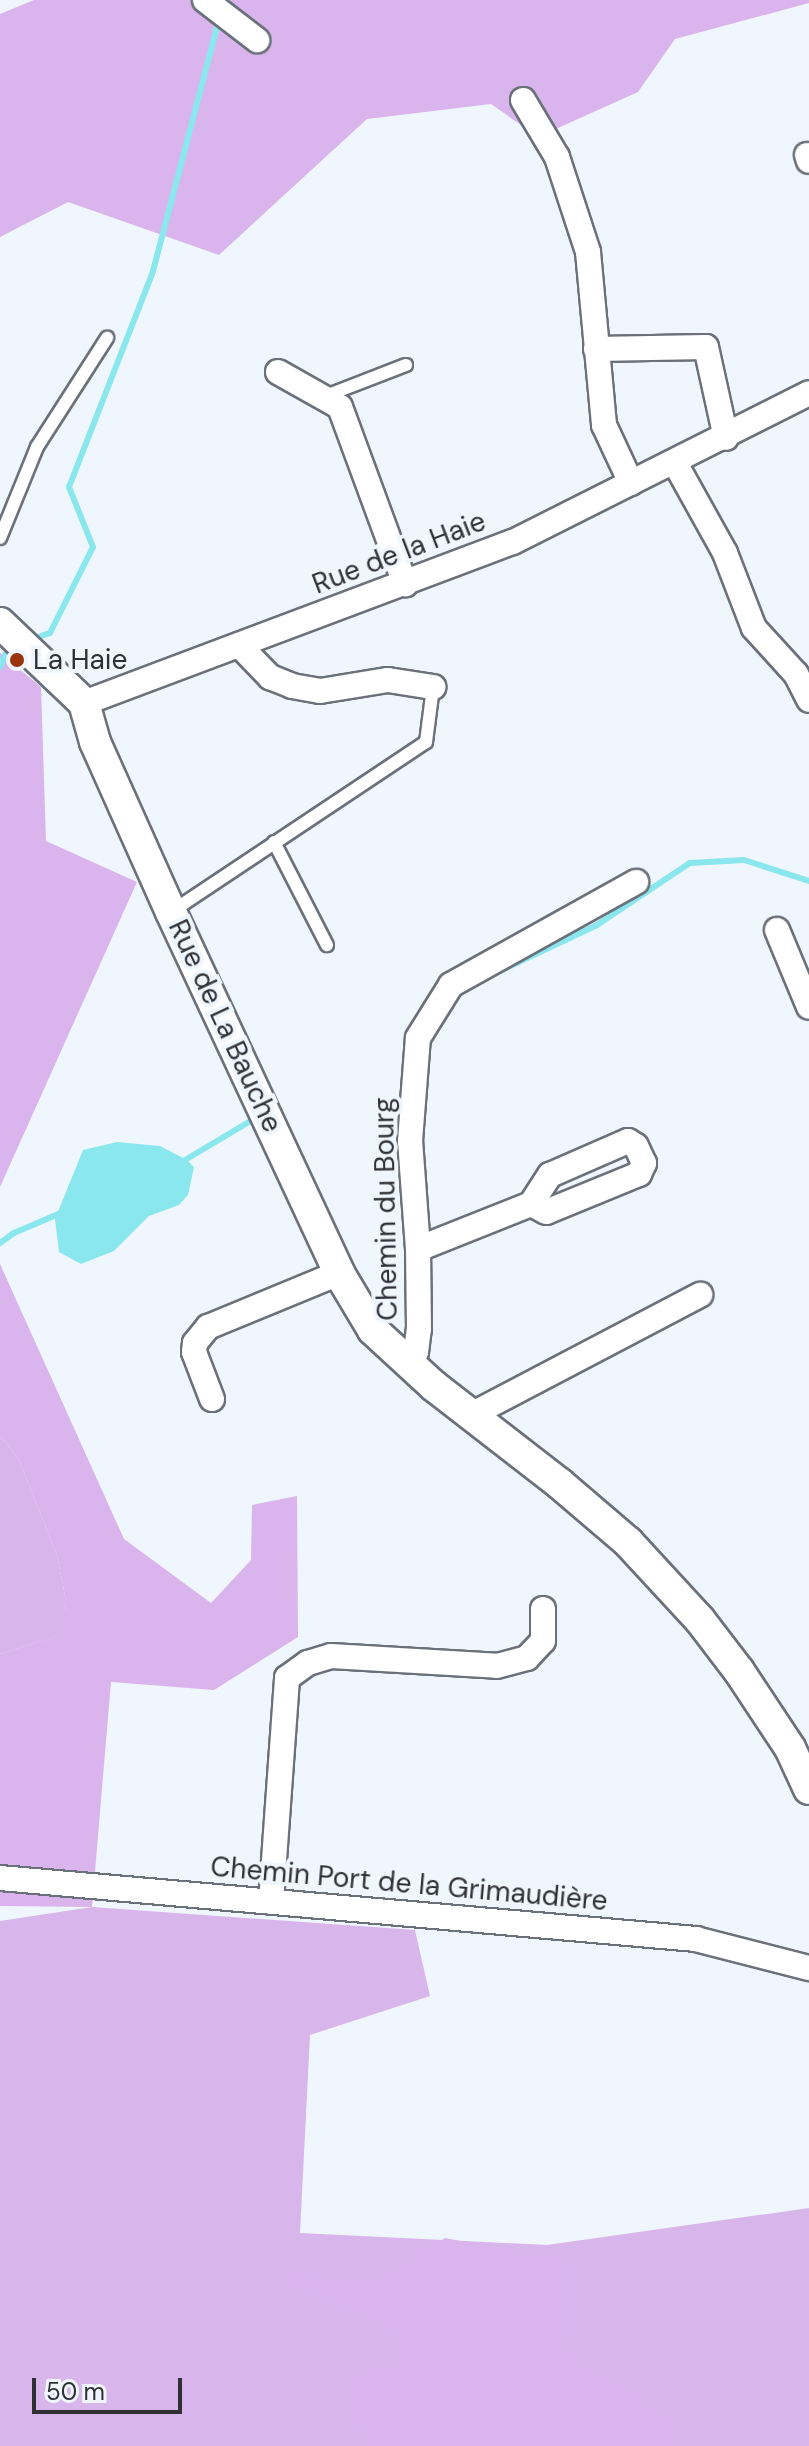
<!DOCTYPE html>
<html>
<head>
<meta charset="utf-8">
<style>
	body { margin:0 }
	#map { position:relative; width:809px; height:2446px; overflow:hidden; background:#f0f6fe; font-family:"DM Sans",sans-serif }
	div>[style] { position:absolute }
	.green>* { inset:0; background:#d8b5ea }
	.forest>* { inset:0; background:#dab4ed }
	.water>* { inset:0; background:#8ae7ee }
	.stream>* { height:6px; margin:-3px; padding:0 3px; transform-origin:3px; border-radius:3px; background:#8ae7ee }
	.roads { filter:drop-shadow(2px 0 #6b717a) drop-shadow(-2px 0 #6b717a) drop-shadow(0 2px #6b717a) drop-shadow(0 -2px #6b717a) }
	.service>* { height:12px; margin:-6px; padding:0 6px; transform-origin:6px; border-radius:6px; background:#fff }
	.minor>* { height:24px; margin:-12px; padding:0 12px; transform-origin:12px; border-radius:12px; background:#fff }
	.tertiary>* { height:30px; margin:-15px; padding:0 15px; transform-origin:15px; border-radius:15px; background:#fff }
	.dots>* { width:22px; height:22px; translate:-50% -50%; box-sizing:border-box; border:4px solid #f0f6fe; border-radius:50% }
	span { translate:-50% -50%; white-space:nowrap; text-align:center; line-height:1.15; -webkit-text-stroke:8px #f0f6fe; paint-order:stroke }
	.street-label { font-size:28px; color:#2e3034 }
	.poi-label { font-size:28px; color:#2e3034 }
	.left { translate:0 -50%; text-align:left }
	.scale { position:absolute; left:32px; top:2378px; width:150px; height:36px; box-sizing:border-box; border:4px solid #2e3034; border-top:0; padding-left:10px; font-size:24px; line-height:28px; white-space:nowrap; color:#2e3034; -webkit-text-stroke:6px #f0f6fe; paint-order:stroke }
</style>
</head>
<body>
<div id="map">
	<div class="green">
		<i style="clip-path:polygon(0 1436px,19px 1460px,57px 1555px,66px 1601px,64px 1634px,0 1654px)"></i>
		<i style="clip-path:polygon(92px 1907px,415px 1930px,430px 1996px,310px 2035px,300px 2233px,547px 2245px,809px 2208px,809px 2446px,0 2446px,0 1921px)"></i>
	</div>
	<div class="forest">
		<i style="clip-path:polygon(34px 0,809px 0,809px 3px,675px 39px,638px 92px,538px 137px,491px 104px,367px 119px,219px 255px,68px 202px,0 237px,0 14px)"></i>
		<i style="clip-path:polygon(0 653px,41px 687px,46px 841px,137px 882px,0 1187px)"></i>
		<i style="clip-path:polygon(0 1264px,124px 1539px,211px 1603px,251px 1560px,252px 1505px,297px 1496px,298px 1637px,214px 1690px,111px 1682px,92px 1907px,0 1906px,0 1654px,63px 1634px,66px 1601px,57px 1555px,19px 1460px,0 1436px)"></i>
		<i style="clip-path:polygon(445px 2238px,569px 2262px,566px 2355px,663px 2415px,679px 2446px,362px 2446px,355px 2378px,402px 2363px,392px 2331px,271px 2272px,372px 2283px)"></i>
	</div>
	<div class="water">
		<i style="clip-path:polygon(117px 1142px,160px 1146px,187px 1160px,194px 1167px,188px 1195px,179px 1205px,149px 1216px,114px 1251px,81px 1264px,59px 1252px,55px 1219px,83px 1150px)"></i>
	</div>
	<div class="stream">
		<i style="left:41px;top:636px;width:9px;rotate:-18deg"></i>
		<i style="left:50px;top:633px;width:96px;rotate:-63.4deg"></i>
		<i style="left:93px;top:547px;width:65px;rotate:-111.8deg"></i>
		<i style="left:69px;top:487px;width:232px;rotate:-68.7deg"></i>
		<i style="left:153px;top:271px;width:260px;rotate:-75.3deg"></i>
		<i style="left:0;top:667px;width:25px;rotate:-67deg"></i>
		<i style="left:504px;top:969px;width:103px;rotate:-25.3deg"></i>
		<i style="left:597px;top:925px;width:112px;rotate:-33.7deg"></i>
		<i style="left:690px;top:863px;width:54px;rotate:-3.2deg"></i>
		<i style="left:744px;top:860px;width:68px;rotate:17.9deg"></i>
		<i style="left:180px;top:1163px;width:84px;rotate:-30.8deg"></i>
		<i style="left:0;top:1243px;width:17px;rotate:-36deg"></i>
		<i style="left:14px;top:1233px;width:53px;rotate:-23.2deg"></i>
	</div>
	<div class="roads">
		<div class="service">
			<i style="left:323px;top:397px;width:89px;rotate:-21.1deg"></i>
			<i style="left:0;top:538px;width:98px;rotate:-67.9deg"></i>
			<i style="left:37px;top:447px;width:130px;rotate:-57.3deg"></i>
			<i style="left:274px;top:842px;width:116px;rotate:62.8deg"></i>
			<i style="left:171px;top:912px;width:306px;rotate:-33.7deg"></i>
			<i style="left:426px;top:742px;width:55px;rotate:-82.7deg"></i>
		</div>
		<div class="minor">
			<i style="left:205px;top:0;width:66px;rotate:37.6deg"></i>
			<i style="left:523px;top:100px;width:66px;rotate:59.2deg"></i>
			<i style="left:557px;top:157px;width:100px;rotate:71.9deg"></i>
			<i style="left:588px;top:252px;width:174px;rotate:84.7deg"></i>
			<i style="left:604px;top:425px;width:64px;rotate:65deg"></i>
			<i style="left:807px;top:155px;width:6px;rotate:72deg"></i>
			<i style="left:596px;top:349px;width:110px;rotate:-1deg"></i>
			<i style="left:706px;top:347px;width:93px;rotate:77.6deg"></i>
			<i style="left:278px;top:372px;width:71px;rotate:29.4deg"></i>
			<i style="left:340px;top:407px;width:189px;rotate:69.8deg"></i>
			<i style="left:675px;top:463px;width:103px;rotate:60.9deg"></i>
			<i style="left:725px;top:553px;width:80px;rotate:68.9deg"></i>
			<i style="left:754px;top:628px;width:62px;rotate:47.6deg"></i>
			<i style="left:796px;top:674px;width:29px;rotate:63deg"></i>
			<i style="left:239px;top:645px;width:45px;rotate:45.9deg"></i>
			<i style="left:270px;top:677px;width:24px;rotate:22deg"></i>
			<i style="left:292px;top:686px;width:28px;rotate:10deg"></i>
			<i style="left:320px;top:691px;width:69px;rotate:-9.2deg"></i>
			<i style="left:388px;top:680px;width:46px;rotate:8.8deg"></i>
			<i style="left:84px;top:703px;width:458px;rotate:-20.6deg"></i>
			<i style="left:513px;top:542px;width:331px;rotate:-26.7deg"></i>
			<i style="left:777px;top:930px;width:83px;rotate:67.4deg"></i>
			<i style="left:418px;top:1249px;width:122px;rotate:-21.7deg"></i>
			<i style="left:531px;top:1204px;width:35px;rotate:-57deg"></i>
			<i style="left:550px;top:1175px;width:85px;rotate:-23.6deg"></i>
			<i style="left:628px;top:1141px;width:9px;rotate:32deg"></i>
			<i style="left:636px;top:1146px;width:19px;rotate:65deg"></i>
			<i style="left:644px;top:1163px;width:12px;rotate:114deg"></i>
			<i style="left:639px;top:1174px;width:100px;rotate:157.8deg"></i>
			<i style="left:546px;top:1212px;width:17px;rotate:-152deg"></i>
			<i style="left:409px;top:1363px;width:13px;rotate:-58deg"></i>
			<i style="left:416px;top:1352px;width:23px;rotate:-83deg"></i>
			<i style="left:419px;top:1329px;width:80px;rotate:-90.7deg"></i>
			<i style="left:418px;top:1249px;width:108px;rotate:-94.2deg"></i>
			<i style="left:410px;top:1141px;width:103px;rotate:-85.6deg"></i>
			<i style="left:418px;top:1038px;width:62px;rotate:-58.1deg"></i>
			<i style="left:451px;top:985px;width:212px;rotate:-29.1deg"></i>
			<i style="left:212px;top:1399px;width:50px;rotate:-111deg"></i>
			<i style="left:194px;top:1352px;width:9px;rotate:-84deg"></i>
			<i style="left:195px;top:1343px;width:21px;rotate:-51deg"></i>
			<i style="left:208px;top:1327px;width:142px;rotate:-22.4deg"></i>
			<i style="left:471px;top:1415px;width:259px;rotate:-27.7deg"></i>
			<i style="left:0;top:1878px;width:699px;rotate:5.01deg"></i>
			<i style="left:696px;top:1939px;width:117px;rotate:14.4deg"></i>
			<i style="left:271px;top:1902px;width:225px;rotate:-85.9deg"></i>
			<i style="left:287px;top:1678px;width:26px;rotate:-36deg"></i>
			<i style="left:308px;top:1663px;width:24px;rotate:-17deg"></i>
			<i style="left:331px;top:1656px;width:166px;rotate:3.4deg"></i>
			<i style="left:497px;top:1666px;width:31px;rotate:-15deg"></i>
			<i style="left:527px;top:1658px;width:23px;rotate:-47deg"></i>
			<i style="left:543px;top:1641px;width:32px;rotate:-90deg"></i>
		</div>
		<div class="tertiary">
			<i style="left:0;top:623px;width:116px;rotate:43.6deg"></i>
			<i style="left:84px;top:703px;width:41px;rotate:74.2deg"></i>
			<i style="left:95px;top:742px;width:186px;rotate:65.9deg"></i>
			<i style="left:171px;top:912px;width:398px;rotate:65deg"></i>
			<i style="left:339px;top:1273px;width:66px;rotate:59.2deg"></i>
			<i style="left:373px;top:1330px;width:83px;rotate:42.6deg"></i>
			<i style="left:434px;top:1386px;width:158px;rotate:37.8deg"></i>
			<i style="left:559px;top:1483px;width:91px;rotate:40.5deg"></i>
			<i style="left:628px;top:1542px;width:106px;rotate:47.3deg"></i>
			<i style="left:700px;top:1620px;width:64px;rotate:52.6deg"></i>
			<i style="left:739px;top:1671px;width:92px;rotate:56.5deg"></i>
			<i style="left:790px;top:1748px;width:45px;rotate:65.1deg"></i>
		</div>
	</div>
	<div class="dots">
		<i style="left:17px;top:660px;background:#99330c"></i>
	</div>
	<div class="street-label">
		<span style="left:399px;top:553px;rotate:-21deg">Rue de la Haie</span>
		<span style="left:225px;top:1026px;rotate:65deg">Rue de La Bauche</span>
		<span style="left:386px;top:1209px;rotate:-91deg">Chemin du Bourg</span>
		<span style="left:409px;top:1884px;rotate:5deg">Chemin Port de la Grimaudière</span>
	</div>
	<div class="poi-label">
		<span class="left" style="left:33px;top:660px">La Haie</span>
	</div>
	<div class="scale">50 m</div>
</div>
</body>
</html>
